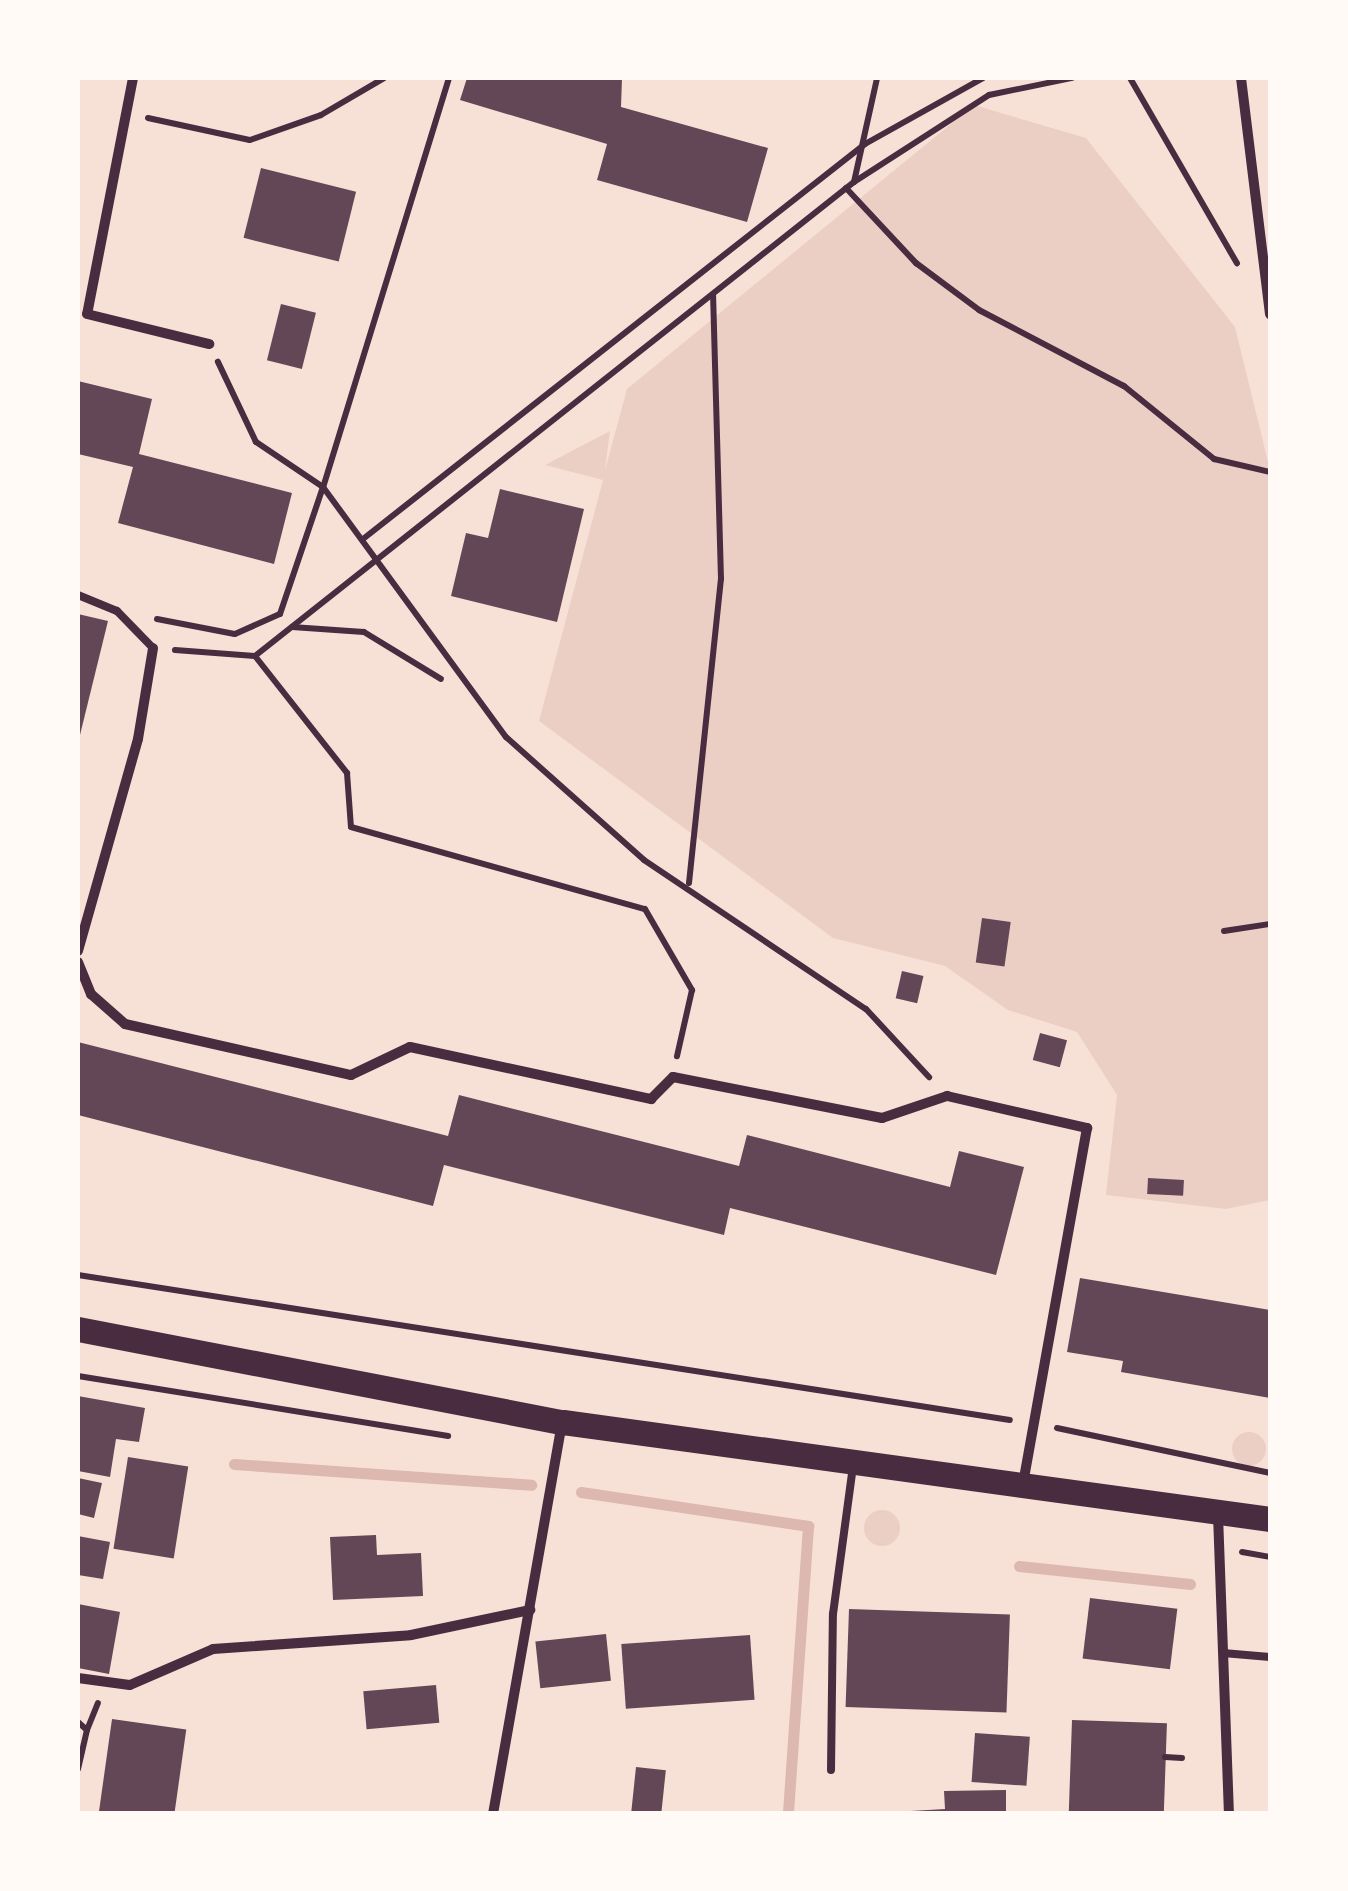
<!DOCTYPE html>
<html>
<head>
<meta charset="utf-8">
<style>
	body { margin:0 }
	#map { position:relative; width:1348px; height:1891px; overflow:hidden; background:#f7e1d7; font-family:Lora,serif }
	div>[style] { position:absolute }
	.green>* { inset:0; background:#ebcfc5 }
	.round { border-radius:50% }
	.stream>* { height:11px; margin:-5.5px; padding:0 5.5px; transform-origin:5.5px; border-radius:5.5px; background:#dcb8b0 }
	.building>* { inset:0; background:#644757; transform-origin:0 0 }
	.path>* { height:6px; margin:-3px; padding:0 3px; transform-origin:3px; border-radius:3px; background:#4a2c40 }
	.service>* { height:8px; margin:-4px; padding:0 4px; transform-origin:4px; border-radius:4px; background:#4a2c40 }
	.minor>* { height:10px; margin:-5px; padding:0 5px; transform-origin:5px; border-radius:5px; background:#4a2c40 }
	.primary>* { height:25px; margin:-12.5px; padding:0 12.5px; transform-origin:12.5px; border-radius:12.5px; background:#4a2c40 }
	span { translate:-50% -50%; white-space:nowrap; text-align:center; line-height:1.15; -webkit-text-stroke:8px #fffaf5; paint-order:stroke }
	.frame { position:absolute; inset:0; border:80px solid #fffaf5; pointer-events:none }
</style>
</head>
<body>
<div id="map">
	<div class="green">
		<i style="clip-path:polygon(974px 105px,1086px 138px,1235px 327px,1270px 470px,1270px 1200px,1226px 1209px,1106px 1195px,1117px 1095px,1077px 1032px,1008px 1010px,945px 966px,833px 938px,539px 721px,603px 480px,545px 465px,610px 431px,605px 470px,627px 389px)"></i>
		<i class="round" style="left:1232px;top:1432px;width:34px;height:34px"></i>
		<i class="round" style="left:864px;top:1510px;width:36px;height:36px"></i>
	</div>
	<div class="stream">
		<i style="left:234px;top:1464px;width:298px;rotate:4deg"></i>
		<i style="left:581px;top:1492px;width:230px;rotate:8.5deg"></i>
		<i style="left:808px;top:1526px;width:289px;rotate:94deg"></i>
		<i style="left:1019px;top:1566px;width:172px;rotate:6deg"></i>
	</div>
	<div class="building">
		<i style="clip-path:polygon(467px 78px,622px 78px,621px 107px,768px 148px,747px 222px,597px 180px,607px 144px,460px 100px)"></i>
		<i style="left:261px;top:168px;width:98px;height:72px;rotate:14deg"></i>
		<i style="left:281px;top:304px;width:36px;height:58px;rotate:14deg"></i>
		<i style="clip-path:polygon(78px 381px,152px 399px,139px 454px,292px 493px,274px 564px,118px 523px,133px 467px,78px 454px)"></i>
		<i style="clip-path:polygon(500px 489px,584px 509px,557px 622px,451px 596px,466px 533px,488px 538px)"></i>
		<i style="clip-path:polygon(78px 614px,108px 621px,79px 739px,78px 739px)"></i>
		<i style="left:982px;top:918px;width:29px;height:45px;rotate:8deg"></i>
		<i style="left:902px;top:971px;width:22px;height:28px;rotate:13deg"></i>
		<i style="left:1040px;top:1033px;width:28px;height:28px;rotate:15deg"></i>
		<i style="clip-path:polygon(78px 1042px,448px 1136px,459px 1095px,739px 1166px,747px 1135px,950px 1187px,959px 1151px,1024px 1167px,996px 1275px,730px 1208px,724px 1235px,444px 1165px,433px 1206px,78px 1115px)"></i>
		<i style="left:1148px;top:1178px;width:36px;height:16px;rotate:3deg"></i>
		<i style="clip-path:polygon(1080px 1278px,1270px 1310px,1270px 1398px,1121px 1372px,1123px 1361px,1067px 1352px)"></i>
		<i style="clip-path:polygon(78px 1396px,145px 1408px,139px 1442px,116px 1439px,110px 1477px,78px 1471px)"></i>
		<i style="left:128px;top:1457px;width:61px;height:93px;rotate:9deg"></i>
		<i style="clip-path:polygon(78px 1478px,102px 1483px,94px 1518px,78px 1514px)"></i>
		<i style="clip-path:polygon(376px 1535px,377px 1555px,421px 1553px,423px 1596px,333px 1600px,330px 1537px)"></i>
		<i style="clip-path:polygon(78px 1536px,110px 1542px,103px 1579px,78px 1575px)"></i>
		<i style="left:1090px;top:1598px;width:88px;height:61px;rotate:7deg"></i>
		<i style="clip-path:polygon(78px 1604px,120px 1612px,109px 1674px,78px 1668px)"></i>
		<i style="left:849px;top:1609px;width:161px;height:98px;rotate:2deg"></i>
		<i style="left:606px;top:1634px;width:47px;height:71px;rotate:84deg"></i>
		<i style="left:750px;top:1635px;width:65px;height:129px;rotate:86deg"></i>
		<i style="left:436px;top:1685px;width:38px;height:73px;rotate:85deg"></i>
		<i style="left:112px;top:1719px;width:75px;height:96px;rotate:8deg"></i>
		<i style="left:1072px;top:1720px;width:95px;height:94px;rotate:2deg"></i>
		<i style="left:975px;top:1733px;width:55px;height:49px;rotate:4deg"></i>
		<i style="left:636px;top:1767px;width:30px;height:47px;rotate:6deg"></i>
		<i style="clip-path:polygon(1006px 1790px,1006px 1814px,859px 1814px,945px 1809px,944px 1791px)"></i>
	</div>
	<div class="path">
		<i style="left:449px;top:78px;width:428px;rotate:107.1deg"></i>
		<i style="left:323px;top:487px;width:310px;rotate:53.8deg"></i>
		<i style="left:506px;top:737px;width:185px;rotate:41.7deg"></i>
		<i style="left:644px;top:860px;width:267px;rotate:33.9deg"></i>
		<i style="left:866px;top:1009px;width:93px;rotate:47.2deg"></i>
		<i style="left:1130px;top:78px;width:214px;rotate:60deg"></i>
		<i style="left:148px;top:118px;width:104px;rotate:12.2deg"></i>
		<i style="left:250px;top:140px;width:75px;rotate:-19.4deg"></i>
		<i style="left:321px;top:115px;width:73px;rotate:-30.4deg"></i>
		<i style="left:854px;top:182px;width:107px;rotate:-77.5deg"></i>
		<i style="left:846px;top:188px;width:103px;rotate:47deg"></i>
		<i style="left:916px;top:263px;width:79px;rotate:36.7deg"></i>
		<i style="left:979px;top:310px;width:164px;rotate:27.7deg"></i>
		<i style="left:1124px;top:386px;width:116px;rotate:39deg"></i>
		<i style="left:1214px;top:459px;width:57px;rotate:13.1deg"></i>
		<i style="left:363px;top:539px;width:639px;rotate:-38.2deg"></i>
		<i style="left:865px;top:144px;width:135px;rotate:-29.2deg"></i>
		<i style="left:157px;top:619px;width:79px;rotate:10.9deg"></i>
		<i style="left:235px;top:634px;width:49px;rotate:-24deg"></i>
		<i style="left:280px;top:614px;width:134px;rotate:-71.3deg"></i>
		<i style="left:323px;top:487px;width:81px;rotate:-146.1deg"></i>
		<i style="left:256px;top:442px;width:89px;rotate:-115.4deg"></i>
		<i style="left:292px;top:627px;width:72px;rotate:4deg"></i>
		<i style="left:364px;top:632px;width:90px;rotate:31.4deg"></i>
		<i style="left:175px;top:650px;width:80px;rotate:4.3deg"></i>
		<i style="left:255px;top:656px;width:764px;rotate:-38.36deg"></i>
		<i style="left:854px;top:182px;width:161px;rotate:-32.8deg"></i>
		<i style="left:989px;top:95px;width:85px;rotate:-11.6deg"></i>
		<i style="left:255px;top:656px;width:149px;rotate:51.8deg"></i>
		<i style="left:347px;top:773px;width:54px;rotate:85.8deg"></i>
		<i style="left:351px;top:827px;width:305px;rotate:15.6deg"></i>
		<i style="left:645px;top:909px;width:94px;rotate:59.9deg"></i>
		<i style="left:692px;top:990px;width:68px;rotate:102.8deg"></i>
		<i style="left:689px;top:883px;width:306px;rotate:-84deg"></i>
		<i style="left:721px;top:579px;width:284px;rotate:-91.6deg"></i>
		<i style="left:1224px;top:931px;width:47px;rotate:-8.7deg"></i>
		<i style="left:78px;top:1275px;width:943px;rotate:8.84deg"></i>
		<i style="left:78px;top:1376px;width:375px;rotate:9.2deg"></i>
		<i style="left:1057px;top:1428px;width:218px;rotate:11.9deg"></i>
		<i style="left:1242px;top:1552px;width:28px;rotate:10deg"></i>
		<i style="left:78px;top:1722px;width:12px;rotate:42deg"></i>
		<i style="left:87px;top:1730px;width:40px;rotate:103deg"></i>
		<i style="left:87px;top:1730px;width:29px;rotate:-68deg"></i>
		<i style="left:1165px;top:1757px;width:17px;rotate:3deg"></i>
	</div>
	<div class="service">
		<i style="left:78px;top:595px;width:42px;rotate:22.3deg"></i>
		<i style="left:117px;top:611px;width:52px;rotate:45.8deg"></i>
		<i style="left:1223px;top:1653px;width:47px;rotate:4.9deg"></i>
		<i style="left:831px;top:1770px;width:156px;rotate:-89.3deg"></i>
		<i style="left:833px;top:1614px;width:149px;rotate:-82.3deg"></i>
	</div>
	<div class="minor">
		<i style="left:133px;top:78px;width:240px;rotate:101deg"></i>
		<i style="left:87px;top:314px;width:126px;rotate:13.8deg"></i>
		<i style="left:1241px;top:78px;width:238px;rotate:83deg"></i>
		<i style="left:78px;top:951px;width:220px;rotate:-74.2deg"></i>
		<i style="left:138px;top:739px;width:92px;rotate:-80.6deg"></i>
		<i style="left:78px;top:962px;width:35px;rotate:68deg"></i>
		<i style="left:91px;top:994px;width:45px;rotate:41.4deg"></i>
		<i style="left:125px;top:1024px;width:232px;rotate:12.7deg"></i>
		<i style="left:351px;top:1075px;width:65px;rotate:-25.4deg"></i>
		<i style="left:410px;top:1047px;width:247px;rotate:12.2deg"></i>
		<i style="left:651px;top:1099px;width:31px;rotate:-45deg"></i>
		<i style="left:673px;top:1077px;width:213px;rotate:11.1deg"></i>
		<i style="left:882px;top:1118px;width:69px;rotate:-18.7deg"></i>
		<i style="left:947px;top:1096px;width:144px;rotate:12.9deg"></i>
		<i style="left:1087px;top:1128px;width:360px;rotate:100.2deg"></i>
		<i style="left:1218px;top:1515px;width:299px;rotate:87.9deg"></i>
		<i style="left:78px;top:1678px;width:52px;rotate:7.7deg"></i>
		<i style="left:130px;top:1685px;width:90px;rotate:-23.4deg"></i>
		<i style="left:213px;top:1649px;width:198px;rotate:-4deg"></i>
		<i style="left:411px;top:1635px;width:122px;rotate:-11.9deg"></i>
		<i style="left:493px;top:1814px;width:397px;rotate:-80deg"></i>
	</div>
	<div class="primary">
		<i style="left:78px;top:1329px;width:494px;rotate:10.9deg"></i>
		<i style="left:563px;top:1422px;width:714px;rotate:7.81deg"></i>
	</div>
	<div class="frame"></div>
</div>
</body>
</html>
